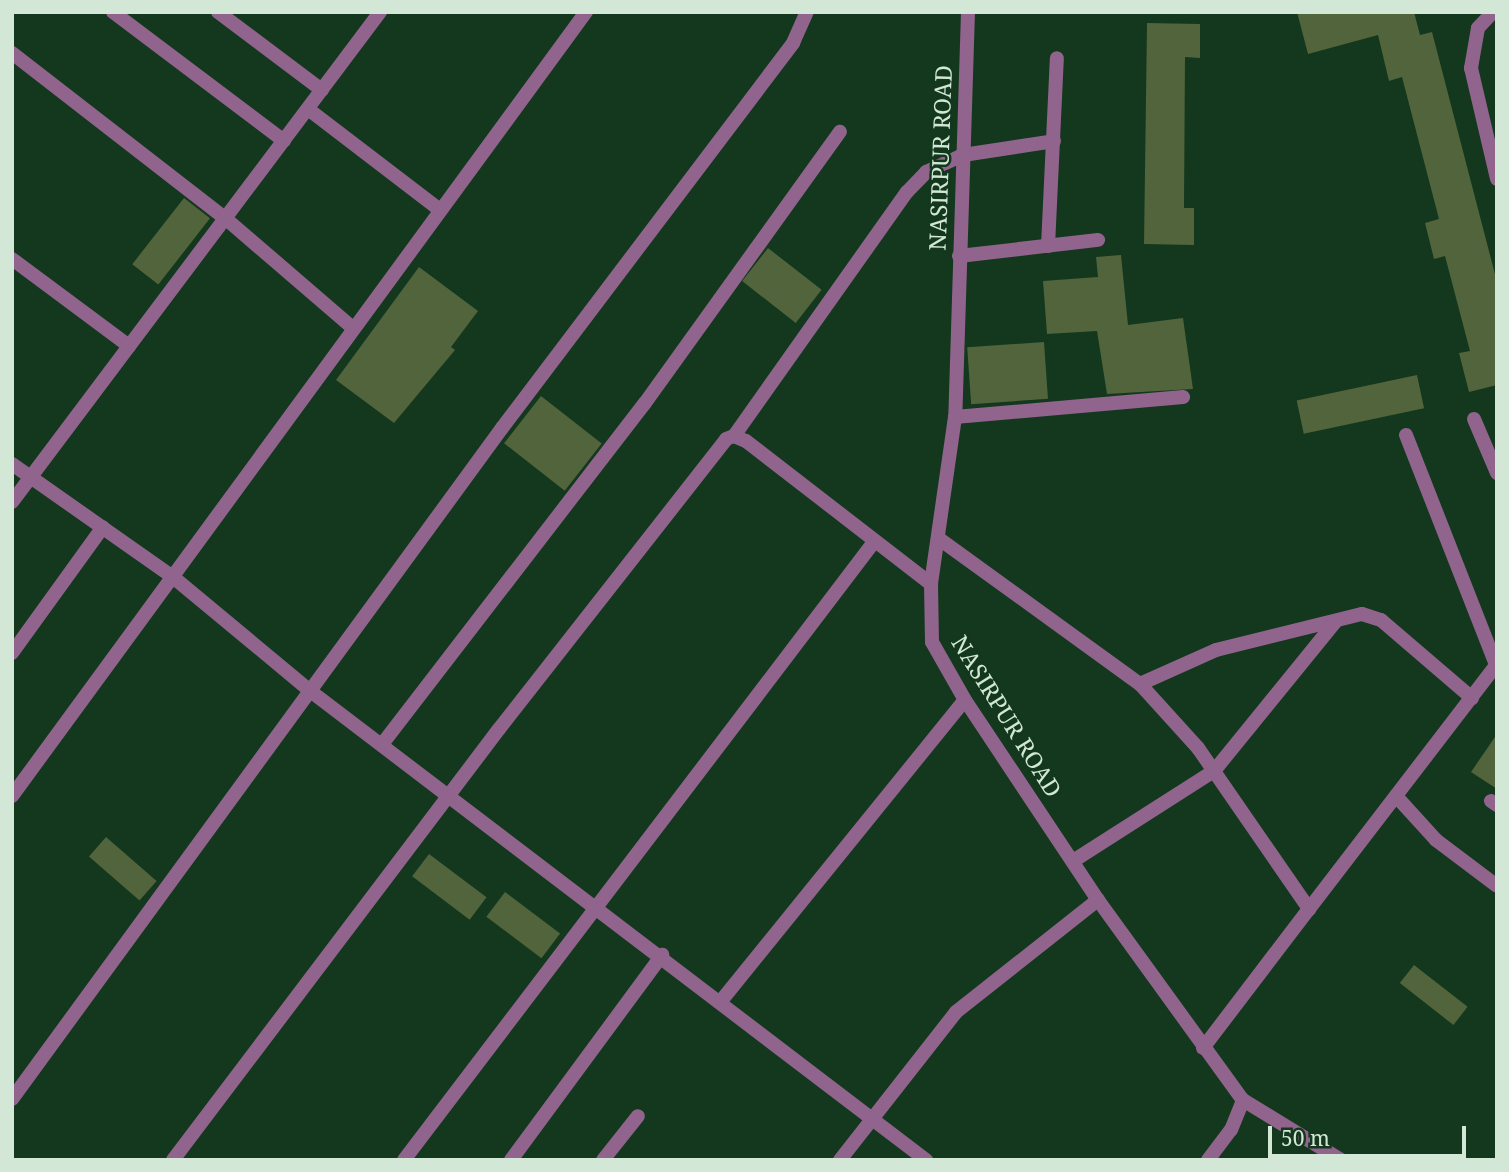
<!DOCTYPE html>
<html>
<head>
<meta charset="utf-8">
<style>
	body { margin:0 }
	#map { position:relative; width:1509px; height:1172px; overflow:hidden; background:#13381d; font-family:"Noto Serif",serif }
	div>[style] { position:absolute }
	.building>* { inset:0; background:#51643c; transform-origin:0 0 }
	.minor>* { height:14px; margin:-7px; padding:0 7px; transform-origin:7px; border-radius:7px; background:#91648d }
	span { translate:-50% -50%; white-space:nowrap; text-align:center; line-height:1.15; -webkit-text-stroke:5px #13381d; paint-order:stroke }
	.street-label { font-size:23px; color:#d3e7d6 }
	.frame { position:absolute; inset:0; border:14px solid #d3e7d6; pointer-events:none }
	.scale { position:absolute; left:1268px; top:1126px; width:198px; height:32px; box-sizing:border-box; border:4px solid #d3e7d6; border-top:0; padding-left:9px; font-size:21px; line-height:24px; white-space:nowrap; color:#d3e7d6; -webkit-text-stroke:5px #13381d; paint-order:stroke }
</style>
</head>
<body>
<div id="map">
	<div class="building">
		<i style="clip-path:polygon(1297px 12px,1414px 12px,1420px 35px,1432px 32px,1497px 282px,1497px 385px,1469px 392px,1459px 353px,1470px 351px,1445px 256px,1434px 259px,1425px 223px,1439px 219px,1402px 77px,1389px 81px,1378px 35px,1308px 54px)"></i>
		<i style="clip-path:polygon(1147px 23px,1200px 24px,1200px 58px,1185px 57px,1184px 208px,1194px 208px,1194px 245px,1144px 244px)"></i>
		<i style="left:184px;top:198px;width:33px;height:84px;rotate:38deg"></i>
		<i style="left:768px;top:248px;width:68px;height:42px;rotate:38deg"></i>
		<i style="clip-path:polygon(1121px 255px,1128px 325px,1183px 318px,1193px 389px,1107px 394px,1097px 331px,1047px 334px,1043px 281px,1098px 277px,1096px 257px)"></i>
		<i style="clip-path:polygon(419px 267px,478px 311px,451px 347px,455px 350px,394px 423px,336px 380px)"></i>
		<i style="left:1044px;top:342px;width:57px;height:77px;rotate:86deg"></i>
		<i style="left:1417px;top:375px;width:34px;height:123px;rotate:78deg"></i>
		<i style="left:541px;top:396px;width:77px;height:60px;rotate:38deg"></i>
		<i style="clip-path:polygon(1497px 734px,1497px 789px,1471px 772px)"></i>
		<i style="left:106px;top:837px;width:67px;height:26px;rotate:41deg"></i>
		<i style="left:429px;top:854px;width:72px;height:28px;rotate:37deg"></i>
		<i style="left:505px;top:892px;width:69px;height:31px;rotate:37deg"></i>
		<i style="left:1414px;top:965px;width:68px;height:23px;rotate:38deg"></i>
	</div>
	<div class="minor">
		<i style="left:113px;top:12px;width:214px;rotate:37deg"></i>
		<i style="left:218px;top:12px;width:130px;rotate:36.9deg"></i>
		<i style="left:968px;top:12px;width:405px;rotate:91.8deg"></i>
		<i style="left:955px;top:417px;width:169px;rotate:98.2deg"></i>
		<i style="left:931px;top:584px;width:58px;rotate:89deg"></i>
		<i style="left:932px;top:642px;width:67px;rotate:60.4deg"></i>
		<i style="left:965px;top:700px;width:240px;rotate:56.4deg"></i>
		<i style="left:1098px;top:900px;width:247px;rotate:54.1deg"></i>
		<i style="left:1243px;top:1100px;width:115px;rotate:31.5deg"></i>
		<i style="left:1493px;top:12px;width:22px;rotate:133deg"></i>
		<i style="left:1478px;top:28px;width:41px;rotate:99.9deg"></i>
		<i style="left:1471px;top:68px;width:114px;rotate:76.8deg"></i>
		<i style="left:12px;top:53px;width:269px;rotate:37.8deg"></i>
		<i style="left:225px;top:218px;width:169px;rotate:40.7deg"></i>
		<i style="left:308px;top:109px;width:166px;rotate:37.4deg"></i>
		<i style="left:1048px;top:246px;width:188px;rotate:-87.3deg"></i>
		<i style="left:959px;top:256px;width:140px;rotate:-6.6deg"></i>
		<i style="left:12px;top:259px;width:146px;rotate:36.6deg"></i>
		<i style="left:955px;top:417px;width:229px;rotate:-5deg"></i>
		<i style="left:1474px;top:419px;width:59px;rotate:66.9deg"></i>
		<i style="left:1406px;top:435px;width:249px;rotate:68.6deg"></i>
		<i style="left:734px;top:436px;width:299px;rotate:-54.7deg"></i>
		<i style="left:907px;top:192px;width:28px;rotate:-46deg"></i>
		<i style="left:926px;top:172px;width:41px;rotate:-24.7deg"></i>
		<i style="left:963px;top:155px;width:92px;rotate:-8.7deg"></i>
		<i style="left:12px;top:464px;width:197px;rotate:35.1deg"></i>
		<i style="left:173px;top:577px;width:177px;rotate:39.7deg"></i>
		<i style="left:309px;top:690px;width:776px;rotate:37.3deg"></i>
		<i style="left:12px;top:502px;width:613px;rotate:-53.09deg"></i>
		<i style="left:938px;top:538px;width:249px;rotate:35.9deg"></i>
		<i style="left:1140px;top:684px;width:86px;rotate:47.8deg"></i>
		<i style="left:1198px;top:748px;width:196px;rotate:55.4deg"></i>
		<i style="left:1309px;top:909px;width:305px;rotate:-52.5deg"></i>
		<i style="left:12px;top:653px;width:155px;rotate:-54.2deg"></i>
		<i style="left:1140px;top:684px;width:83px;rotate:-24.1deg"></i>
		<i style="left:1216px;top:650px;width:150px;rotate:-13.9deg"></i>
		<i style="left:1362px;top:614px;width:20px;rotate:18deg"></i>
		<i style="left:1381px;top:620px;width:120px;rotate:40.6deg"></i>
		<i style="left:383px;top:743px;width:429px;rotate:-52.4deg"></i>
		<i style="left:645px;top:403px;width:334px;rotate:-54.3deg"></i>
		<i style="left:12px;top:796px;width:972px;rotate:-53.79deg"></i>
		<i style="left:1396px;top:796px;width:59px;rotate:47.7deg"></i>
		<i style="left:1436px;top:840px;width:76px;rotate:37deg"></i>
		<i style="left:1491px;top:801px;width:7px;rotate:34deg"></i>
		<i style="left:1073px;top:861px;width:167px;rotate:-32.6deg"></i>
		<i style="left:1214px;top:771px;width:193px;rotate:-50.9deg"></i>
		<i style="left:721px;top:1001px;width:387px;rotate:-51deg"></i>
		<i style="left:1203px;top:1048px;width:175px;rotate:-52.7deg"></i>
		<i style="left:12px;top:1099px;width:831px;rotate:-53.86deg"></i>
		<i style="left:502px;top:428px;width:483px;rotate:-52.9deg"></i>
		<i style="left:793px;top:43px;width:34px;rotate:-66deg"></i>
		<i style="left:173px;top:1160px;width:540px;rotate:-52.9deg"></i>
		<i style="left:499px;top:729px;width:368px;rotate:-51.9deg"></i>
		<i style="left:726px;top:439px;width:9px;rotate:-21deg"></i>
		<i style="left:734px;top:436px;width:13px;rotate:23deg"></i>
		<i style="left:746px;top:441px;width:234px;rotate:37.7deg"></i>
		<i style="left:404px;top:1160px;width:776px;rotate:-52.75deg"></i>
		<i style="left:511px;top:1160px;width:255px;rotate:-53.6deg"></i>
		<i style="left:603px;top:1160px;width:56px;rotate:-51.5deg"></i>
		<i style="left:840px;top:1160px;width:188px;rotate:-51.9deg"></i>
		<i style="left:956px;top:1012px;width:181px;rotate:-38.3deg"></i>
		<i style="left:1208px;top:1160px;width:38px;rotate:-53deg"></i>
		<i style="left:1231px;top:1130px;width:32px;rotate:-68deg"></i>
	</div>
	<div class="street-label">
		<span style="left:940px;top:158px;rotate:-88deg">NASIRPUR ROAD</span>
		<span style="left:1007px;top:716px;rotate:58deg">NASIRPUR ROAD</span>
	</div>
	<div class="frame"></div>
	<div class="scale">50 m</div>
</div>
</body>
</html>
